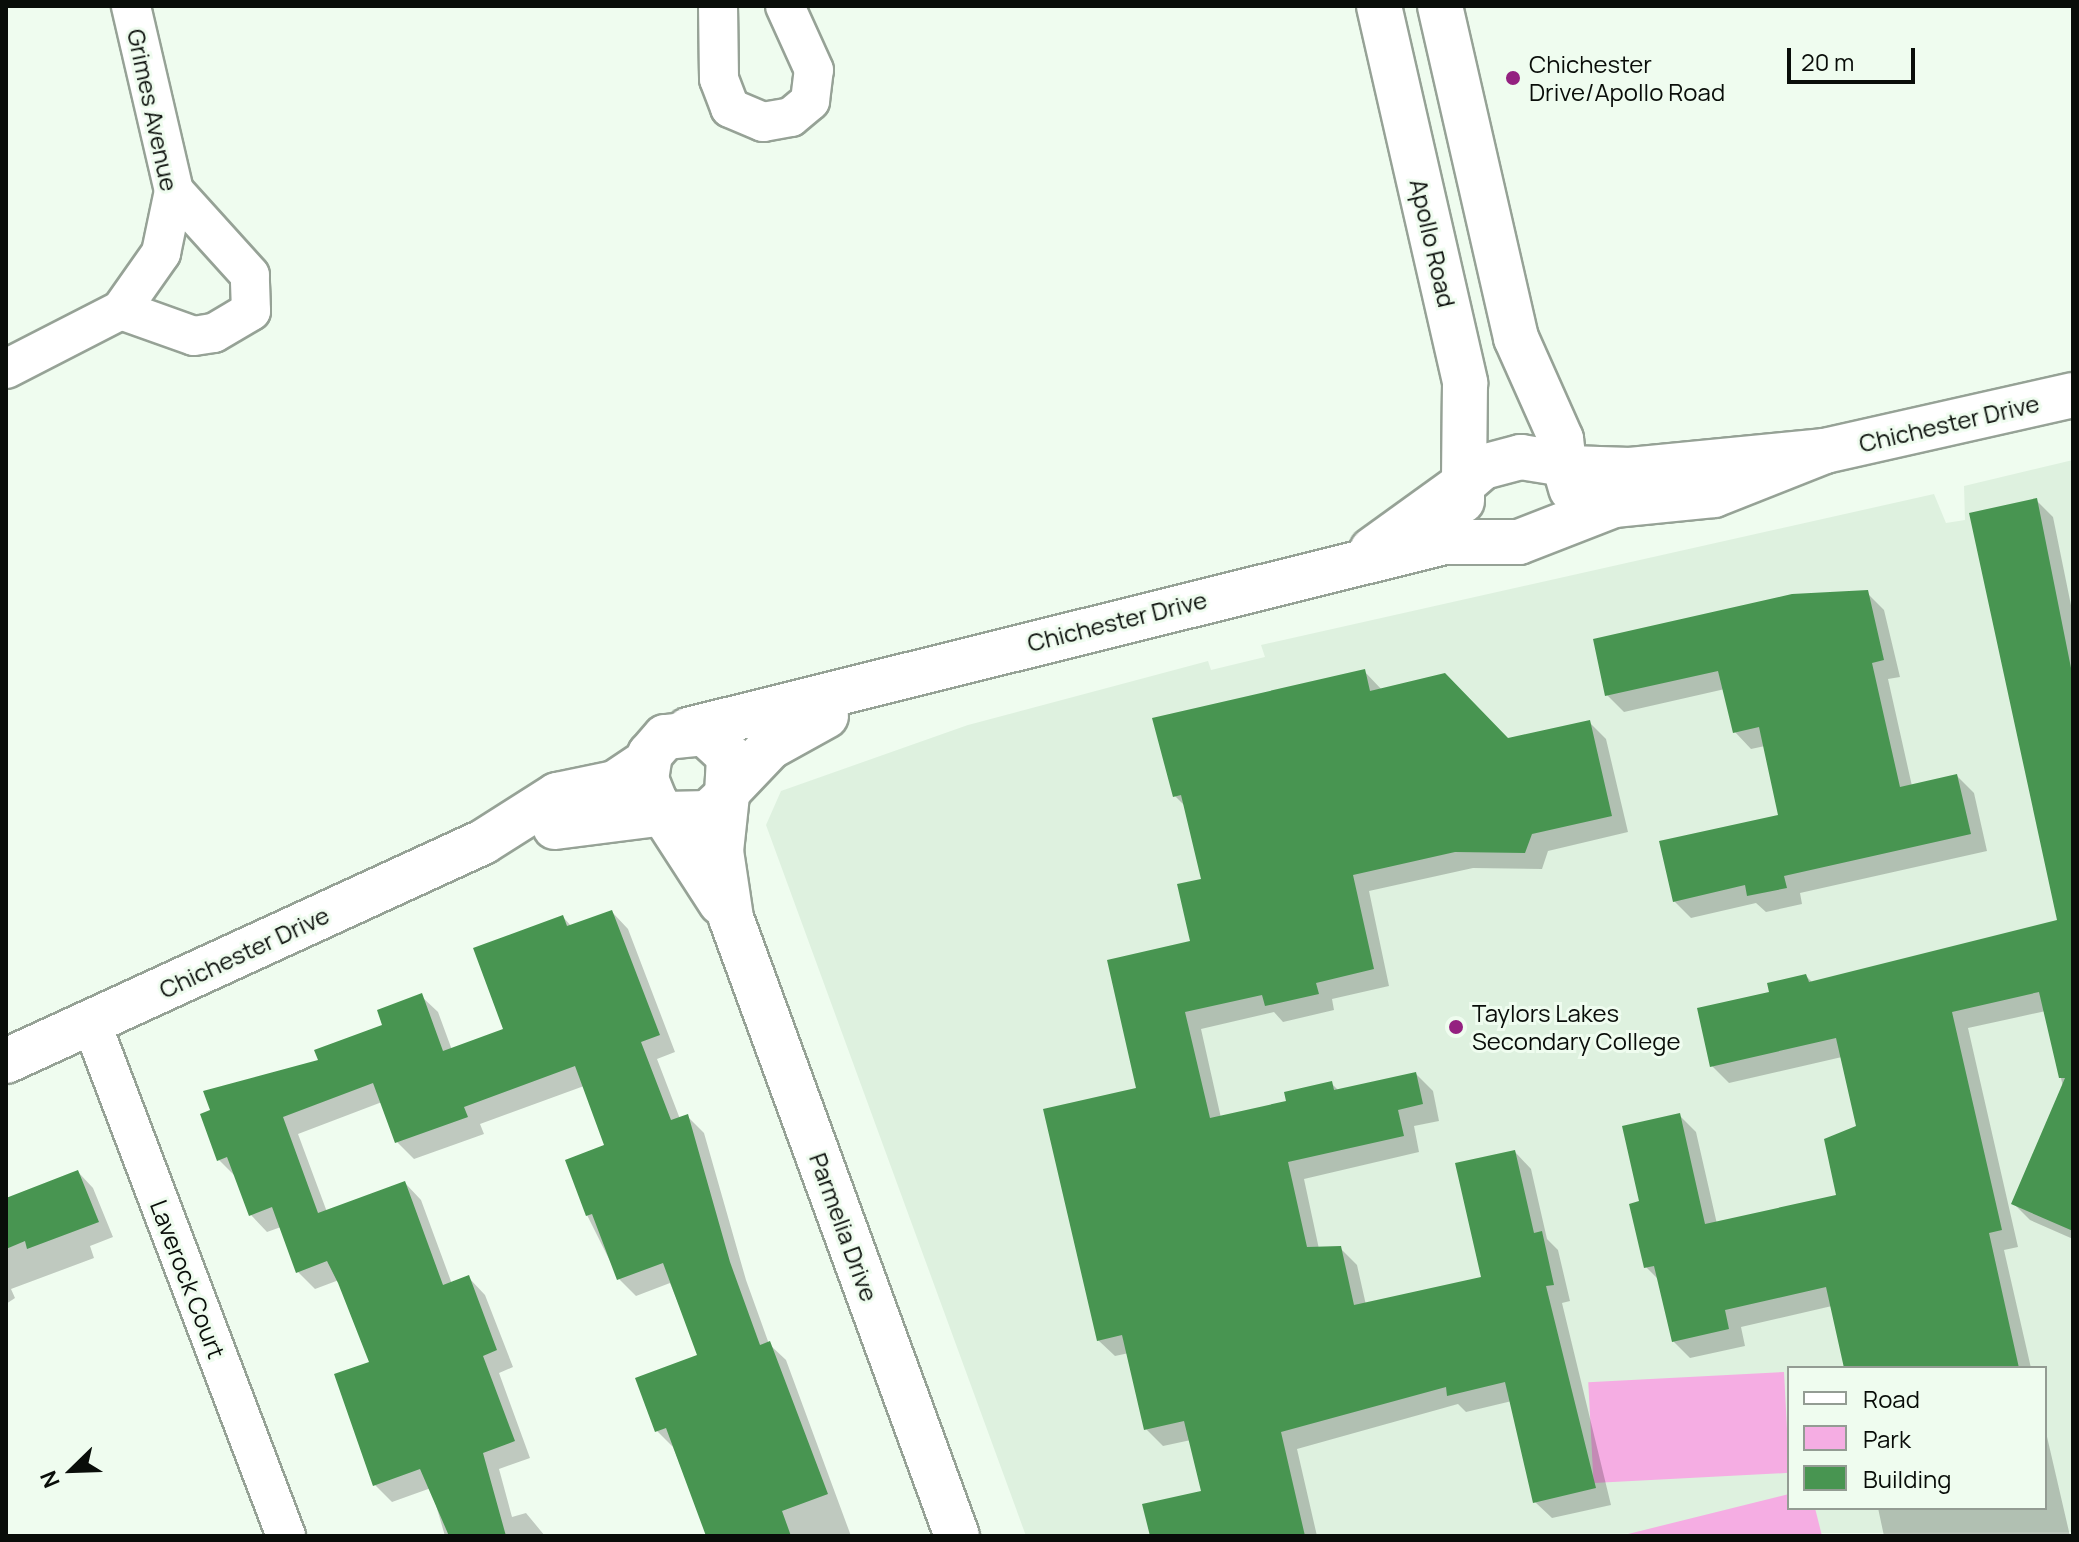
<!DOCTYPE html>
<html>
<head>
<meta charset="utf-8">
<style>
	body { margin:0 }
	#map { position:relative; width:2079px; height:1542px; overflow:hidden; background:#effcef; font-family:Manrope,sans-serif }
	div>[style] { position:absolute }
	.built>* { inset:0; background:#def1df }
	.green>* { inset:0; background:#f5ade3; transform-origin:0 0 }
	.shadow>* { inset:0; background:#0003 }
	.building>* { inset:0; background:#489551 }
	.roads { filter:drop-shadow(2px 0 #96a296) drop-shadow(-2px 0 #96a296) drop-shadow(0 2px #96a296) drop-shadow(0 -2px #96a296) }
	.street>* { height:38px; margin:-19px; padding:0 19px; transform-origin:19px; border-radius:19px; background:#fff }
	.secondary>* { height:44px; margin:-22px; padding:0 22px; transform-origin:22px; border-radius:22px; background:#fff }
	.dots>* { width:22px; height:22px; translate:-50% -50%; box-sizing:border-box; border:4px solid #effcef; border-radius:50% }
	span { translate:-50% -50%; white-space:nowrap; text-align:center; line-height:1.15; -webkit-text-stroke:6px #effcef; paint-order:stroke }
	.poi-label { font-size:24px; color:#090d09 }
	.left { translate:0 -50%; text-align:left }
	.street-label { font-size:24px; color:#090d09 }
	.frame { position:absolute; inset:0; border:8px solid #090d09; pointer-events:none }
	.legend { position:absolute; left:1787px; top:1366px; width:260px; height:144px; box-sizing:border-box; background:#effcef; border:2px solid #939c93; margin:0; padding:10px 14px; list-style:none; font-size:24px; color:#090d09 }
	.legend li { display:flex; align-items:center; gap:16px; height:40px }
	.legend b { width:40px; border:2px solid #939c93 }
	.north { position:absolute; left:32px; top:1430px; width:80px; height:80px; -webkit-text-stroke:6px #effcef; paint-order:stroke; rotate:247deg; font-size:22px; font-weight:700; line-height:32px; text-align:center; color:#090d09 }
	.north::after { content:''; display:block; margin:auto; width:28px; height:36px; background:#090d09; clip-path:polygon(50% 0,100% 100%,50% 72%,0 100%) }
	.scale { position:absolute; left:1787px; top:48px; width:128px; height:36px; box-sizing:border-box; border:4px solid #090d09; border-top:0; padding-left:10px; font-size:24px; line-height:28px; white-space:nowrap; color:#090d09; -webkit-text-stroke:6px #effcef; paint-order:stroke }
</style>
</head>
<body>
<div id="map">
	<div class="built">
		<i style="clip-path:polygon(evenodd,2073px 460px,2073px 1532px,1026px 1536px,766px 825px,781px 791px,968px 725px,1208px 661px,1211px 670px,1265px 657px,1261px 645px,1934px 494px,1946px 523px,1965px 520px,1964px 486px,2073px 460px,1789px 1368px,2045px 1368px,2045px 1508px,1789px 1508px,1789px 1368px)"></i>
	</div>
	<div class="green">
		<i style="left:1784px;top:1372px;width:101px;height:196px;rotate:87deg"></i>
		<i style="clip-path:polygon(1789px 1494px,1789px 1508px,1815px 1508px,1822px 1536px,1620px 1536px)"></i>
	</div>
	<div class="shadow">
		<i style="clip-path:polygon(2036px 500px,2053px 517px,2073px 615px,2073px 1239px,2030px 1220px,2013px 1203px,2063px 1087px,2046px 1011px,1968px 1028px,2018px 1247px,2004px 1250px,2031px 1368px,1846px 1368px,1832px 1306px,1741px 1327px,1745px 1346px,1690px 1358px,1673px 1341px,1660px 1281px,1646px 1267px,1642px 1202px,1679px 1115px,1696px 1132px,1717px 1224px,1839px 1196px,1858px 1127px,1842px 1057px,1729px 1083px,1712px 1066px,1772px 993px,1806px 976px,1813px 983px,2060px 922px)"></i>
		<i style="clip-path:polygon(1867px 593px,1884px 610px,1900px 677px,1888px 679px,1912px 786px,1957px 776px,1974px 793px,1987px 851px,1800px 893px,1802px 904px,1766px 912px,1756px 903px,1691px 918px,1674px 901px,1780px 816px,1765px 746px,1751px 749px,1735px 732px,1725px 689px,1624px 712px,1607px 695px)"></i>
		<i style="clip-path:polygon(1364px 671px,1382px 690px,1508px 741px,1589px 722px,1606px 739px,1628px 832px,1548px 851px,1542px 869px,1473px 868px,1369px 891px,1389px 986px,1332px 999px,1334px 1010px,1283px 1022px,1274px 1012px,1201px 1029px,1221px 1118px,1289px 1103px,1331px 1083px,1339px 1091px,1416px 1074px,1433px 1091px,1439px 1121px,1414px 1126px,1419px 1152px,1304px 1179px,1319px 1249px,1340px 1248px,1357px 1265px,1366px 1305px,1484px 1278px,1515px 1152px,1531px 1169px,1547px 1239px,1558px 1250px,1570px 1301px,1562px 1303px,1611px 1505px,1552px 1518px,1535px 1502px,1512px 1401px,1466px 1412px,1458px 1404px,1297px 1449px,1317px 1536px,1152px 1536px,1203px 1492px,1191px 1440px,1163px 1446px,1146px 1429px,1129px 1353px,1115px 1356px,1098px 1340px,1139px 1090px,1192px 942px,1203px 881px,1186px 807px,1175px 796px)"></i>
		<i style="clip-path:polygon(612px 912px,628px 929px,675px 1052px,657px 1059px,680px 1119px,687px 1116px,704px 1133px,746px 1280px,769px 1344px,786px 1360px,851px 1536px,709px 1536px,673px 1447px,657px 1431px,700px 1356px,670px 1283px,636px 1296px,619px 1279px,587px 1215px,607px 1146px,584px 1086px,480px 1124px,484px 1134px,414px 1159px,397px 1142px,382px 1102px,298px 1134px,327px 1212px,405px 1183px,421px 1200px,452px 1284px,469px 1278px,485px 1295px,513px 1367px,499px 1373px,530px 1458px,499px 1469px,512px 1517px,526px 1513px,545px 1536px,445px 1536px,431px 1488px,392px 1502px,375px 1485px,371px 1363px,339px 1280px,315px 1289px,298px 1272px,281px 1227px,267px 1232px,251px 1215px,237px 1178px,219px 1160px,320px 1061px,385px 1026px,421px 996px,438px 1012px,452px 1050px,506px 1030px,563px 917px,572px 927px)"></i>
		<i style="clip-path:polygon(78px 1172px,93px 1188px,113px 1237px,90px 1246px,94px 1258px,11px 1289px,15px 1298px,6px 1304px,6px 1200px)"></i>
		<i style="clip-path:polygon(2045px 1428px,2070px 1536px,1884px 1536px,1878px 1508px,2045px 1508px)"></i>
	</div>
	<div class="building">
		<i style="clip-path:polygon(2037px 498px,2073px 678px,2073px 1231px,2011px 1204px,2065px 1078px,2059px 1078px,2039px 992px,1952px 1012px,2002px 1230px,1989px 1233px,2019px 1368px,1844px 1368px,1826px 1287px,1725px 1310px,1729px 1329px,1672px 1342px,1654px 1266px,1644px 1268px,1629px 1204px,1639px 1201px,1622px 1126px,1680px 1113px,1705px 1224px,1836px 1195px,1824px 1139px,1856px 1126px,1836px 1038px,1710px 1067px,1697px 1008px,1769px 992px,1767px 983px,1806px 974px,1809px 982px,2057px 920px,1969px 513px)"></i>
		<i style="clip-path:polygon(1868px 590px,1884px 660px,1872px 663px,1900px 787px,1957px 774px,1971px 834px,1784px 876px,1787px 888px,1747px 896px,1745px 885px,1673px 902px,1659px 841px,1778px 815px,1759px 727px,1733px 733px,1718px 671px,1605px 696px,1593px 639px,1792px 594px)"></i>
		<i style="clip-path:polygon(1365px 669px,1370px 691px,1445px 673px,1508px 738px,1590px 720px,1612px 816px,1532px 834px,1525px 853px,1455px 852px,1353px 875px,1374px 969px,1316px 983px,1319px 994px,1265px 1006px,1262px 995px,1185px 1012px,1210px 1118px,1286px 1101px,1284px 1092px,1332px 1081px,1334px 1090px,1416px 1072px,1423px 1104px,1398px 1110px,1404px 1136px,1288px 1162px,1307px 1247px,1341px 1246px,1354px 1305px,1481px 1277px,1455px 1163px,1515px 1150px,1534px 1233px,1542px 1231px,1554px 1285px,1546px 1286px,1596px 1488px,1533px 1503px,1505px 1382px,1447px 1396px,1446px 1387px,1281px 1432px,1305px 1536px,1150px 1536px,1142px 1504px,1201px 1491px,1184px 1421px,1144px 1430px,1122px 1335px,1097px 1341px,1043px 1109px,1136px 1088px,1107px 960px,1190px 941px,1177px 884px,1201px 879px,1181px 795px,1173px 797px,1152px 718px)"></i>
		<i style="clip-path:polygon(612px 910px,660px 1035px,641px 1042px,671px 1120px,688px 1114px,730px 1262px,760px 1345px,770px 1341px,828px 1494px,782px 1511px,791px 1536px,706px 1536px,666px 1428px,655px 1432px,635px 1378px,697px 1355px,663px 1263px,617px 1280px,592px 1214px,586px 1216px,565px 1160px,604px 1145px,575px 1066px,464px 1107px,468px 1117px,395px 1143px,373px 1083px,283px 1117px,318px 1213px,405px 1181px,443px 1285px,469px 1275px,497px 1350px,483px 1356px,515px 1441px,483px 1453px,506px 1536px,449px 1536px,420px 1469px,373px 1486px,334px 1374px,369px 1362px,338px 1283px,327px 1261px,296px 1273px,272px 1207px,249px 1216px,227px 1157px,217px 1161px,200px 1114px,210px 1110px,203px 1091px,318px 1060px,314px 1050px,382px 1025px,377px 1010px,422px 993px,443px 1051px,503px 1029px,473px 948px,563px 915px,567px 926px)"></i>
		<i style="clip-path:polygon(78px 1170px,99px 1222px,27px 1249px,25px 1241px,6px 1249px,6px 1198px)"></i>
	</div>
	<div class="roads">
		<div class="street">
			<i style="left:718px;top:6px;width:73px;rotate:89.2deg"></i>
			<i style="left:719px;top:79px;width:31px;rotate:69deg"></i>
			<i style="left:730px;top:108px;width:36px;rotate:23deg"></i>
			<i style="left:763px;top:122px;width:28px;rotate:-10deg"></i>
			<i style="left:791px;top:117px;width:25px;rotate:-40deg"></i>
			<i style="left:810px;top:101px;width:31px;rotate:-83deg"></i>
			<i style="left:814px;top:70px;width:70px;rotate:-114.4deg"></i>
			<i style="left:121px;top:310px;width:77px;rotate:19.6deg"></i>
			<i style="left:194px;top:336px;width:20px;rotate:-9deg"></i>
			<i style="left:214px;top:333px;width:43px;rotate:-30.7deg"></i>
			<i style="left:251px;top:311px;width:36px;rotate:-92deg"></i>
			<i style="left:250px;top:275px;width:113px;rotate:-132.1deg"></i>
			<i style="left:6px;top:369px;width:129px;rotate:-27.2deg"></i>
			<i style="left:121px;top:310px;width:70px;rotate:-54.9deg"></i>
			<i style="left:161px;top:253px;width:63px;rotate:-78.2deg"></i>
			<i style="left:174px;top:191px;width:190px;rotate:-103.1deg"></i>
			<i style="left:91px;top:1022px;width:550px;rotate:69.22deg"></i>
		</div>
		<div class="secondary">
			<i style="left:1379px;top:6px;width:387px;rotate:77.1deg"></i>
			<i style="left:1465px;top:383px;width:100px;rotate:90.6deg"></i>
			<i style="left:1440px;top:6px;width:341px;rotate:77.1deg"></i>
			<i style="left:1516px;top:338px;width:111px;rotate:66deg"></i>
			<i style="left:1561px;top:439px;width:25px;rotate:83deg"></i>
			<i style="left:1569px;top:468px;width:61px;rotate:1.9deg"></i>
			<i style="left:1630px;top:470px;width:196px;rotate:-5.6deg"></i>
			<i style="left:1825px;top:451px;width:254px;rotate:-12.7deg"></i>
			<i style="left:1462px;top:501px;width:16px;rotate:-90deg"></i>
			<i style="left:1462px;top:485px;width:28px;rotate:-41deg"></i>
			<i style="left:1483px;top:467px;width:39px;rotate:-15deg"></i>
			<i style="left:1521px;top:457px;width:44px;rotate:9.2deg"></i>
			<i style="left:1564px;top:464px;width:26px;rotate:74deg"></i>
			<i style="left:1372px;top:550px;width:111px;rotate:-35.8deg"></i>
			<i style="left:688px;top:730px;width:779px;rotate:-13.96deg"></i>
			<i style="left:1444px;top:542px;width:75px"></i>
			<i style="left:1519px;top:542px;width:102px;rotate:-21.3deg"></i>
			<i style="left:1614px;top:505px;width:100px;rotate:-5.7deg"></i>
			<i style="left:1714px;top:495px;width:119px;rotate:-21.6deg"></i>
			<i style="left:730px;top:789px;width:58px;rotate:-46.4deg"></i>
			<i style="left:770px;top:747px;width:64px;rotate:-29deg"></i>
			<i style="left:727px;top:795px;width:56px;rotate:96.1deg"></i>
			<i style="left:721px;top:851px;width:68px;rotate:81.5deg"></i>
			<i style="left:731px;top:918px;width:658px;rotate:69.91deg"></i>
			<i style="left:666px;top:814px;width:42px;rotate:-1.4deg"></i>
			<i style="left:708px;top:813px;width:26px;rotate:-43deg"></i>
			<i style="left:727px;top:795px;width:39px;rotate:-87deg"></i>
			<i style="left:729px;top:756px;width:34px;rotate:-137deg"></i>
			<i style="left:704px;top:733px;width:39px;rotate:174deg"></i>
			<i style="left:665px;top:737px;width:23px;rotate:131deg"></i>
			<i style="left:650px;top:754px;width:25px;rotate:99deg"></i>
			<i style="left:646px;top:779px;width:24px;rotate:68deg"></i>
			<i style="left:655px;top:801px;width:121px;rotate:57.1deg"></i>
			<i style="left:555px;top:827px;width:111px;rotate:-7.3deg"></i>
			<i style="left:6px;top:1061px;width:525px;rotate:-24.66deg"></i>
			<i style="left:483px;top:842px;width:88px;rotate:-32.4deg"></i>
			<i style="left:557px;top:795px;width:59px;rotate:-11.7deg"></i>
			<i style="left:615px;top:783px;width:40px;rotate:-34deg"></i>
		</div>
	</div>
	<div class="dots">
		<i style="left:1513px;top:78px;background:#942180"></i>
		<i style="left:1456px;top:1027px;background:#942180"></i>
	</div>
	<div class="poi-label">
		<span class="left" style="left:1529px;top:78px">Chichester<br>Drive/Apollo Road</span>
		<span class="left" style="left:1472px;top:1027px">Taylors Lakes<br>Secondary College</span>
	</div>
	<div class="street-label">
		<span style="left:153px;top:110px;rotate:78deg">Grimes Avenue</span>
		<span style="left:1433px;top:243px;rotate:77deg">Apollo Road</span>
		<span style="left:1949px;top:423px;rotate:-13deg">Chichester Drive</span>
		<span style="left:1117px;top:621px;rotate:-14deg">Chichester Drive</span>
		<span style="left:244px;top:952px;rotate:-25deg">Chichester Drive</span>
		<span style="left:844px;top:1227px;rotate:70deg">Parmelia Drive</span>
		<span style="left:188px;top:1279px;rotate:69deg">Laverock Court</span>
	</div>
	<div class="frame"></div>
	<ul class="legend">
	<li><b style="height:10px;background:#fff"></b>Road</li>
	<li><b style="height:22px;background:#f5ade3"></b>Park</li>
	<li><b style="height:22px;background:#489551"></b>Building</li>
	</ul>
	<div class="north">N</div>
	<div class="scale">20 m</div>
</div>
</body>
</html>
